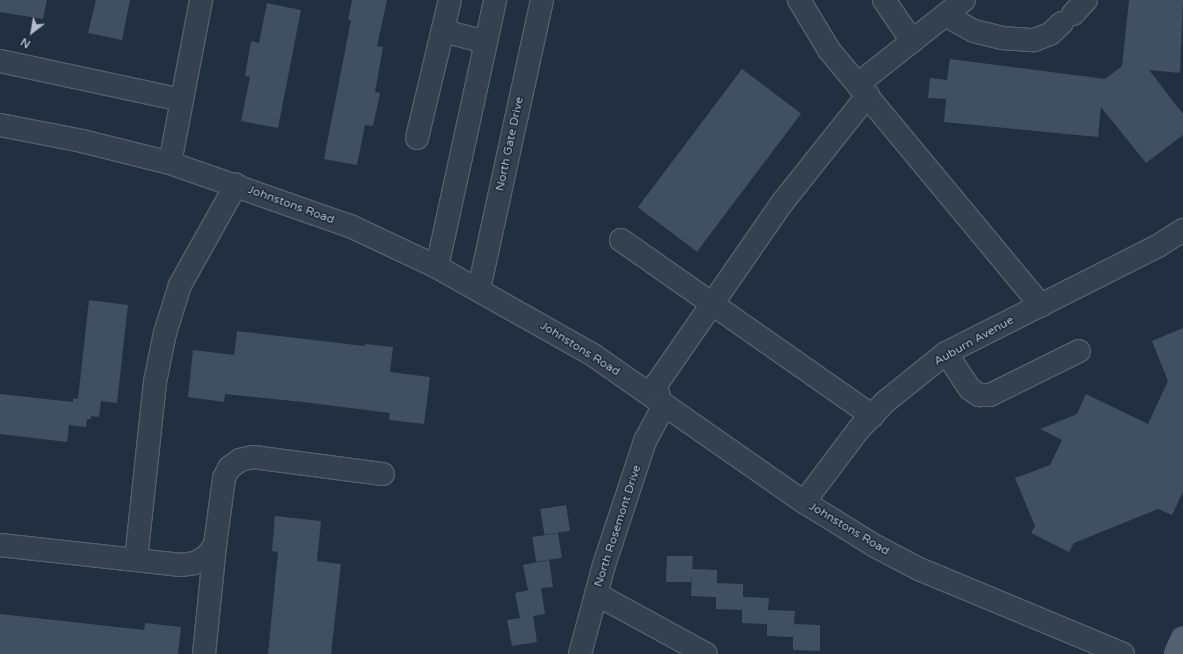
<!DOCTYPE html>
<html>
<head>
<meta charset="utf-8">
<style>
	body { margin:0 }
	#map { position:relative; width:1183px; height:654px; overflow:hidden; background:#222f40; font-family:"Varela Round",sans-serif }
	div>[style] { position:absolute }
	.building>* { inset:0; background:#404f62; transform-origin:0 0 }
	.roads { filter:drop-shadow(1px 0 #545f6d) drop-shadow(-1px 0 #545f6d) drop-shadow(0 1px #545f6d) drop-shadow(0 -1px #545f6d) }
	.minor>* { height:22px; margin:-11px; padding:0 11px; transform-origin:11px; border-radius:11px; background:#364150 }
	.major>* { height:22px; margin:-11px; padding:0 11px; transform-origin:11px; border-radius:11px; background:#546070 }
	span { translate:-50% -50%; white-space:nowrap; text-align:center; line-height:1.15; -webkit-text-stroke:3px #1b2634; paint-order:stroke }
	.street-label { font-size:12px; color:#b2bccb }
	.north { position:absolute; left:12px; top:12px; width:40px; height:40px; -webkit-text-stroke:3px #1b2634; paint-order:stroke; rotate:211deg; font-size:11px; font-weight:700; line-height:16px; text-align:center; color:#b2bccb }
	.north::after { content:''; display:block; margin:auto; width:14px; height:18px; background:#b2bccb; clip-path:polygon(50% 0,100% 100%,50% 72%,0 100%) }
</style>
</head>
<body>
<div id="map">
	<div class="building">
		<i style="clip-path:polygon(0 0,47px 0,43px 19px,0 12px)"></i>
		<i style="clip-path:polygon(96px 0,130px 0,122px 40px,88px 33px)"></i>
		<i style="clip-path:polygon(352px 0,387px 0,377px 46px,383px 47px,375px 92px,380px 93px,376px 112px,373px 126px,365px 125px,357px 165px,324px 159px,351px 20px,348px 20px)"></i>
		<i style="clip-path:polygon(1129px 0,1183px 0,1180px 73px,1149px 70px,1183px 114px,1183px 135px,1146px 163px,1101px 107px,1098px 137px,944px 122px,946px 99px,928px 98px,930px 78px,947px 80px,950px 59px,1105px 79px,1122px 66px)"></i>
		<i style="clip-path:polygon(267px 3px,301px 10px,278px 128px,241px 121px,250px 77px,245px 76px,251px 41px,259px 43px)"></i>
		<i style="left:742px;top:69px;width:74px;height:173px;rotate:37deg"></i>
		<i style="clip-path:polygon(89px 300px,128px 305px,117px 403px,101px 401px,99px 417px,91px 416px,91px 419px,87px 419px,86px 427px,69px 425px,67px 442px,0 434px,0 394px,73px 402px,73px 398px,78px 399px)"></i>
		<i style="clip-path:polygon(1183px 328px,1183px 492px,1172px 515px,1158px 509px,1074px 543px,1069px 552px,1031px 533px,1035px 526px,1015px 478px,1050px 465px,1062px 440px,1040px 429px,1077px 414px,1086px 394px,1148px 424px,1168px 381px,1152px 341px)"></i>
		<i style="clip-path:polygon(237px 331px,364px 346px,365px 344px,393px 347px,390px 372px,430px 377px,424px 424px,389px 420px,390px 413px,303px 402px,225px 394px,224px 402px,188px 397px,193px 350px,234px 355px)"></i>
		<i style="left:566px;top:505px;width:26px;height:26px;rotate:81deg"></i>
		<i style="clip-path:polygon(275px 516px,321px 521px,317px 561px,341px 564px,331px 654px,268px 654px,278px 552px,272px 551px)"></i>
		<i style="left:558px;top:533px;width:25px;height:26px;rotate:81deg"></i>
		<i style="clip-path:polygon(667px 556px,693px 556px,692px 569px,717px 570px,717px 583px,743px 584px,743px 597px,769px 598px,768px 610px,795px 611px,794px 624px,820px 625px,820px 651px,793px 650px,793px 637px,767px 636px,767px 624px,742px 623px,742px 610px,716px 609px,716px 597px,691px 596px,692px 572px,691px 582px,666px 582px)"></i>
		<i style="clip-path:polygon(549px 560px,553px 587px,541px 588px,545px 614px,533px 616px,537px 642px,512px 646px,507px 620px,520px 618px,515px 593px,534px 589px,528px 590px,523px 565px)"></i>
		<i style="clip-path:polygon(0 614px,144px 630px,145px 623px,181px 627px,178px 654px,0 654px)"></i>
	</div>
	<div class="roads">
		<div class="minor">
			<i style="left:799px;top:0;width:58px;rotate:59deg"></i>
			<i style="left:829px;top:50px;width:332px;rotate:50.3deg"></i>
			<i style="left:884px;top:0;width:50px;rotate:55.7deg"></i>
			<i style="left:1073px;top:14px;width:19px;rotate:-47deg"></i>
			<i style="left:945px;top:15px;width:33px;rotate:29deg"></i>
			<i style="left:974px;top:31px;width:29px;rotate:14deg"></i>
			<i style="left:1002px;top:38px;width:32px;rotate:4deg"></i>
			<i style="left:1034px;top:40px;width:17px;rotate:-21deg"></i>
			<i style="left:1050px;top:34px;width:16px;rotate:-43deg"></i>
			<i style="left:443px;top:31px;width:44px;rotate:14.3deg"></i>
			<i style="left:0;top:61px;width:186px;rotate:12.1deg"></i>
			<i style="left:858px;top:84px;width:135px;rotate:-38.4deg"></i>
			<i style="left:0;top:125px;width:84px;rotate:11deg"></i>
			<i style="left:82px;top:141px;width:91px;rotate:14deg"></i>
			<i style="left:170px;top:163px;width:191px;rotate:19.3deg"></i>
			<i style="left:350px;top:226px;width:96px;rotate:25.2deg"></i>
			<i style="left:437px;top:267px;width:179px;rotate:29.4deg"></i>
			<i style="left:593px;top:355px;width:257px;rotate:34.9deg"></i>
			<i style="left:804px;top:502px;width:84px;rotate:31.8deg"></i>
			<i style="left:875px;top:546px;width:50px;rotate:27.6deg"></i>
			<i style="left:919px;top:569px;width:221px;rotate:22.6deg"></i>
			<i style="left:417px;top:138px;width:142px;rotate:-76.6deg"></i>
			<i style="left:170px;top:163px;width:166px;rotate:-79.2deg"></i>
			<i style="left:621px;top:240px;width:307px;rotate:35deg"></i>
			<i style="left:437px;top:267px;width:273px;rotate:-77.7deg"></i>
			<i style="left:479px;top:289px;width:296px;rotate:-77.7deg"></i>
			<i style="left:946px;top:353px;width:43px;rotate:56.3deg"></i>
			<i style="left:970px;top:389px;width:11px;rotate:34deg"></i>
			<i style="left:979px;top:395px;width:11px"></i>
			<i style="left:990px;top:395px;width:99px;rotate:-26.3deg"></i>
			<i style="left:804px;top:502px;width:91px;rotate:-53deg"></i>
			<i style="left:859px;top:429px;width:37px;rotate:-46deg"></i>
			<i style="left:885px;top:402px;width:78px;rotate:-38.8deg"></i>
			<i style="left:946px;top:353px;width:237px;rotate:-26.8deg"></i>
			<i style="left:1158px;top:246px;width:30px;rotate:-33deg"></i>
			<i style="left:0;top:545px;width:182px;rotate:6.3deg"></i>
			<i style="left:181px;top:565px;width:14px;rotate:-8deg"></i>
			<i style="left:195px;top:563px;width:14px;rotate:-30deg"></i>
			<i style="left:207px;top:556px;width:14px;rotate:-54deg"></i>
			<i style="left:215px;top:545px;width:68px;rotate:-82.3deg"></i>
			<i style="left:224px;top:478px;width:11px;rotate:-63deg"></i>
			<i style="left:229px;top:468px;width:14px;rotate:-36deg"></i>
			<i style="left:240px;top:460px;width:13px;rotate:-13deg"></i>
			<i style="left:253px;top:457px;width:131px;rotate:7.5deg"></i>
			<i style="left:136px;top:560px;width:179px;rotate:-83.9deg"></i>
			<i style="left:155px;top:382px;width:50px;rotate:-78.5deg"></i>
			<i style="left:165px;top:333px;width:50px;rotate:-72.6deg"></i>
			<i style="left:180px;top:285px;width:115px;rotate:-60.8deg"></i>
			<i style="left:596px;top:594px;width:125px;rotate:28.6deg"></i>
			<i style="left:204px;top:654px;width:110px;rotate:-84.2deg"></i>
			<i style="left:580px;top:654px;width:92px;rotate:-74.9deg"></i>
			<i style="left:604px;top:565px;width:131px;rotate:-71.7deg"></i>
			<i style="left:645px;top:441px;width:36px;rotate:-62deg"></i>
			<i style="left:662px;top:409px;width:25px;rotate:-104deg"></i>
			<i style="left:656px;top:385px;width:221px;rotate:-55.3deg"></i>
			<i style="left:782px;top:203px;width:138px;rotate:-51.5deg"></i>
		</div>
		<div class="major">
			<i style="left:1176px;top:654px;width:17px;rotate:-66deg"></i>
		</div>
	</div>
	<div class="street-label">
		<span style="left:510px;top:144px;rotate:-78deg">North Gate Drive</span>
		<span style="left:291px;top:205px;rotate:20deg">Johnstons Road</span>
		<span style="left:974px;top:341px;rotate:-29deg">Auburn Avenue</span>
		<span style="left:580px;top:349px;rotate:32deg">Johnstons Road</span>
		<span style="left:618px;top:526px;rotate:-72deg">North Rosemont Drive</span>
		<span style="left:849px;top:529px;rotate:31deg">Johnstons Road</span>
	</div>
	<div class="north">N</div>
</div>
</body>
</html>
